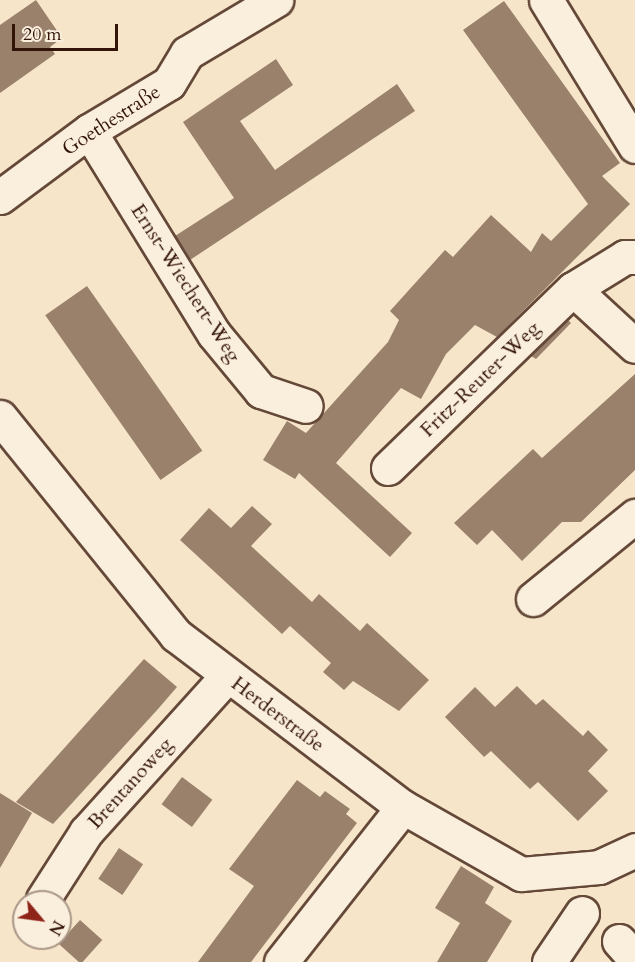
<!DOCTYPE html>
<html>
<head>
<meta charset="utf-8">
<style>
	body { margin:0 }
	#map { position:relative; width:635px; height:962px; overflow:hidden; background:#f7e5c9; font-family:Cardo,serif }
	div>[style] { position:absolute }
	.building>* { inset:0; background:#99816c; transform-origin:0 0 }
	.roads { filter:drop-shadow(2px 0 #644838) drop-shadow(-2px 0 #644838) drop-shadow(0 2px #644838) drop-shadow(0 -2px #644838) }
	.minor>* { height:33px; margin:-16.5px; padding:0 16.5px; transform-origin:16.5px; border-radius:16.5px; background:#faeedc }
	span { translate:-50% -50%; white-space:nowrap; text-align:center; line-height:1.15; -webkit-text-stroke:4.5px #faeedc; paint-order:stroke }
	.street-label { font-size:20px; color:#331408 }
	.north { position:absolute; left:12px; top:890px; width:60px; height:60px; box-sizing:border-box; background:#faeedc; border:2px solid #aa9787; border-radius:50%; rotate:119deg; font-size:16px; font-weight:700; line-height:24px; text-align:center; color:#331408 }
	.north::after { content:''; display:block; margin:auto; width:21px; height:27px; background:#8f2418; clip-path:polygon(50% 0,100% 100%,50% 72%,0 100%) }
	.scale { position:absolute; left:12px; top:24px; width:106px; height:27px; box-sizing:border-box; border:3px solid #331408; border-top:0; padding-left:8px; font-size:18px; line-height:21px; white-space:nowrap; color:#331408; -webkit-text-stroke:4px #faeedc; paint-order:stroke }
</style>
</head>
<body>
<div id="map">
	<div class="building">
		<i style="clip-path:polygon(36px 0,62px 38px,50px 47px,55px 54px,0 93px,0 25px)"></i>
		<i style="clip-path:polygon(504px 1px,620px 163px,602px 176px,630px 204px,497px 337px,475px 325px,446px 354px,421px 399px,401px 388px,336px 463px,412px 533px,390px 557px,299px 473px,295px 479px,263px 460px,287px 421px,306px 433px,388px 342px,399px 320px,390px 311px,445px 250px,453px 257px,491px 215px,531px 252px,542px 233px,551px 241px,588px 204px,463px 30px)"></i>
		<i style="clip-path:polygon(276px 59px,293px 85px,240px 121px,275px 170px,397px 84px,415px 111px,190px 260px,175px 236px,234px 198px,183px 122px)"></i>
		<i style="left:87px;top:286px;width:201px;height:51px;rotate:55deg"></i>
		<i style="clip-path:polygon(568px 320px,571px 323px,536px 359px,531px 356px)"></i>
		<i style="clip-path:polygon(635px 374px,635px 470px,581px 522px,562px 522px,522px 561px,492px 530px,477px 545px,454px 523px,533px 449px,542px 458px)"></i>
		<i style="clip-path:polygon(252px 506px,272px 524px,251px 546px,312px 602px,319px 594px,360px 631px,367px 623px,429px 680px,399px 711px,353px 681px,344px 690px,323px 672px,331px 663px,310px 644px,290px 626px,282px 634px,180px 540px,209px 508px,231px 528px)"></i>
		<i style="clip-path:polygon(144px 659px,177px 687px,158px 709px,53px 824px,16px 802px)"></i>
		<i style="clip-path:polygon(517px 686px,536px 705px,543px 699px,583px 736px,588px 730px,608px 750px,588px 771px,608px 791px,578px 821px,538px 782px,530px 789px,491px 751px,484px 757px,445px 717px,475px 687px,495px 707px)"></i>
		<i style="left:182px;top:777px;width:38px;height:34px;rotate:37deg"></i>
		<i style="clip-path:polygon(297px 780px,320px 797px,325px 791px,350px 809px,346px 814px,357px 823px,251px 962px,198px 962px,254px 886px,229px 869px)"></i>
		<i style="clip-path:polygon(0 793px,32px 813px,0 868px)"></i>
		<i style="left:119px;top:848px;width:29px;height:37px;rotate:34deg"></i>
		<i style="clip-path:polygon(461px 866px,494px 887px,485px 903px,512px 921px,487px 962px,437px 962px,460px 923px,435px 908px)"></i>
		<i style="left:80px;top:920px;width:30px;height:32px;rotate:42deg"></i>
	</div>
	<div class="roads">
		<div class="minor">
			<i style="left:546px;top:0;width:171px;rotate:58.6deg"></i>
			<i style="left:89px;top:131px;width:238px;rotate:58.4deg"></i>
			<i style="left:214px;top:334px;width:74px;rotate:50.5deg"></i>
			<i style="left:261px;top:391px;width:47px;rotate:18.4deg"></i>
			<i style="left:0;top:197px;width:111px;rotate:-36.6deg"></i>
			<i style="left:89px;top:131px;width:93px;rotate:-31deg"></i>
			<i style="left:169px;top:83px;width:35px;rotate:-59deg"></i>
			<i style="left:187px;top:53px;width:104px;rotate:-30.8deg"></i>
			<i style="left:635px;top:257px;width:10px;rotate:180deg"></i>
			<i style="left:625px;top:257px;width:61px;rotate:148.4deg"></i>
			<i style="left:573px;top:289px;width:84px;rotate:42.6deg"></i>
			<i style="left:0;top:417px;width:280px;rotate:51.1deg"></i>
			<i style="left:176px;top:635px;width:285px;rotate:37.2deg"></i>
			<i style="left:403px;top:807px;width:136px;rotate:29.6deg"></i>
			<i style="left:521px;top:874px;width:78px;rotate:-5.1deg"></i>
			<i style="left:599px;top:867px;width:40px;rotate:-25deg"></i>
			<i style="left:388px;top:468px;width:257px;rotate:-44.1deg"></i>
			<i style="left:533px;top:599px;width:132px;rotate:-39.1deg"></i>
			<i style="left:43px;top:899px;width:80px;rotate:-57.3deg"></i>
			<i style="left:86px;top:832px;width:210px;rotate:-47.9deg"></i>
			<i style="left:619px;top:941px;width:24px;rotate:48deg"></i>
			<i style="left:281px;top:962px;width:197px;rotate:-51.8deg"></i>
			<i style="left:549px;top:962px;width:59px;rotate:-56deg"></i>
		</div>
	</div>
	<div class="street-label">
		<span style="left:111px;top:120px;rotate:-33deg">Goethestraße</span>
		<span style="left:186px;top:283px;rotate:57deg">Ernst-Wiechert-Weg</span>
		<span style="left:480px;top:379px;rotate:-44deg">Fritz-Reuter-Weg</span>
		<span style="left:278px;top:714px;rotate:37deg">Herderstraße</span>
		<span style="left:130px;top:783px;rotate:-48deg">Brentanoweg</span>
	</div>
	<div class="north">N</div>
	<div class="scale">20 m</div>
</div>
</body>
</html>
